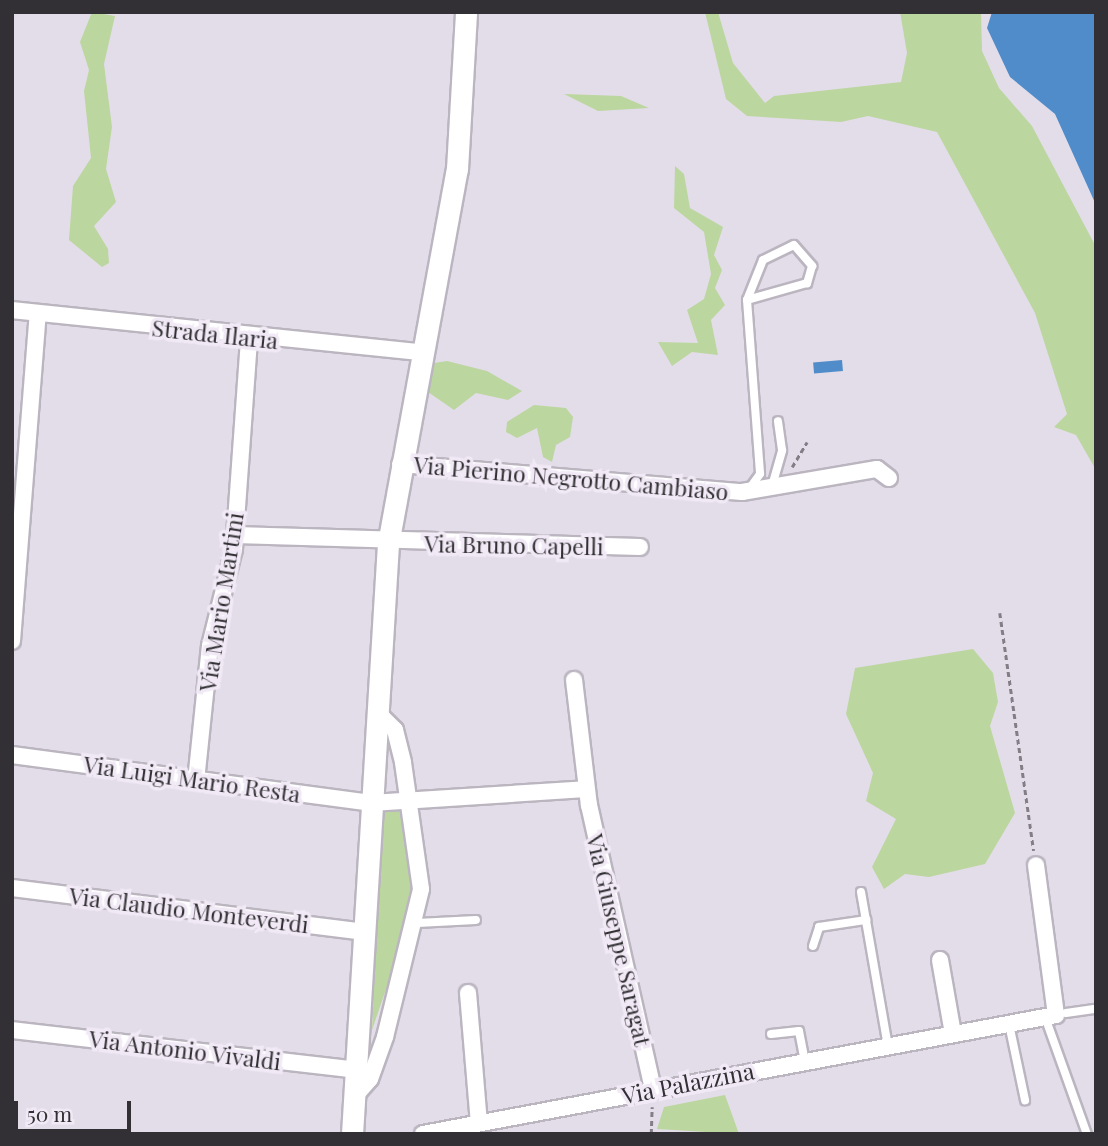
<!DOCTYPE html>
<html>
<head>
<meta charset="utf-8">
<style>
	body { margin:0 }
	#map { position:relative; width:1108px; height:1146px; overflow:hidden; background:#e3dde9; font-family:"Playfair Display",serif }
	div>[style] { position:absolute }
	.green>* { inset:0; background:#bcd69f }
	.water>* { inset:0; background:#508cca; transform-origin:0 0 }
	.path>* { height:2.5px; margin-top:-1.25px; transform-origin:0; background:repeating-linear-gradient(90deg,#827e86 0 5px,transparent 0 8.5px) }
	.roads { filter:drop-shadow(2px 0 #bbb5c0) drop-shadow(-2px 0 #bbb5c0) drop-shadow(0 2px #bbb5c0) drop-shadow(0 -2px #bbb5c0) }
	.service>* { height:8px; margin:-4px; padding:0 4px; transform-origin:4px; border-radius:4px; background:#fff }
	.minor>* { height:16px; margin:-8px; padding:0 8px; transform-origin:8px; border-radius:8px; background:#fff }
	.tertiary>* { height:21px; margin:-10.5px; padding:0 10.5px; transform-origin:10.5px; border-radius:10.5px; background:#fff }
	span { translate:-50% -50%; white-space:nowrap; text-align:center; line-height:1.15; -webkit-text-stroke:7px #f1eaf6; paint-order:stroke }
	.street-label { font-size:23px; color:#323034 }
	.frame { position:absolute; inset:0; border:14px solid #323034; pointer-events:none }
	.scale { position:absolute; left:14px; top:1101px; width:117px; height:32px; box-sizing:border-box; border:4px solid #323034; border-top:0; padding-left:9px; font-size:21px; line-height:24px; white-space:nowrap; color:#323034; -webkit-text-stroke:5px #f1eaf6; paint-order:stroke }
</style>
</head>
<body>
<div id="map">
	<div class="green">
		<i style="clip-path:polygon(92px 12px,115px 16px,104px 64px,112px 127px,106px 169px,116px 202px,94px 226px,108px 249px,109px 263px,102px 267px,69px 240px,73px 186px,91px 158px,84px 91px,89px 70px,80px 42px)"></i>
		<i style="clip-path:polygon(705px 12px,718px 12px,733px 63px,765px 103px,774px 96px,901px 82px,907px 53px,900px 12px,981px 12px,982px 51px,999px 88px,1032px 126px,1096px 247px,1096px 470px,1076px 435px,1054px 427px,1067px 414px,1035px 313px,937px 132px,868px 116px,841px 122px,747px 116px,726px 99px)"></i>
		<i style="clip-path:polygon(564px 94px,621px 96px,649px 108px,598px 111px)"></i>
		<i style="clip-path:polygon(675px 166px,684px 174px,690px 208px,723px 227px,714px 255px,722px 270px,715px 288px,725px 305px,711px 320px,718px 355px,692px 352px,672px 366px,658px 342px,698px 343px,687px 310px,704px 299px,711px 274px,704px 232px,674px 208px)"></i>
		<i style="clip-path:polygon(447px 361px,487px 371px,522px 391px,508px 400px,476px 393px,454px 410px,428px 392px,434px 363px)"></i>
		<i style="clip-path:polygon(534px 405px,566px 408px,573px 417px,570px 437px,556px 445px,552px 462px,543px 457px,537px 428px,517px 438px,506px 432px,507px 422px)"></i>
		<i style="clip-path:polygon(973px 649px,993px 673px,998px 702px,990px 726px,1015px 813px,985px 864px,929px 877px,905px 874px,884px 889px,872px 867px,896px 819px,866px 801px,873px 773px,846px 714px,855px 668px)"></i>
		<i style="clip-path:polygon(396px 808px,404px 816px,413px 885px,404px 937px,372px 1030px,382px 812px)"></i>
		<i style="clip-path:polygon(725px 1095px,739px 1134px,657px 1129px,664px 1107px)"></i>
	</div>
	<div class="water">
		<i style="clip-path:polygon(992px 12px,1096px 12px,1096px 205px,1055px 114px,1010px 77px,987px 28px)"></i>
		<i style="left:842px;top:360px;width:11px;height:29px;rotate:85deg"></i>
	</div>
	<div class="path">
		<i style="left:792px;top:467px;width:29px;rotate:-59deg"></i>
		<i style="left:1000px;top:613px;width:240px;rotate:81.9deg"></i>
		<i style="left:651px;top:1134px;width:27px;rotate:-88deg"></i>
	</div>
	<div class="roads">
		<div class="service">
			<i style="left:794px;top:245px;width:28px;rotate:49deg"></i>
			<i style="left:812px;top:266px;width:18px;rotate:106deg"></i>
			<i style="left:807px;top:283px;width:62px;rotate:164.2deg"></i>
			<i style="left:747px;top:300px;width:43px;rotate:-68.2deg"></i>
			<i style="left:763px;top:260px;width:34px;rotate:-26deg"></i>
			<i style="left:747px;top:300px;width:174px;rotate:85.7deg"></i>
			<i style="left:760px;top:474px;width:17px;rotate:126deg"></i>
			<i style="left:772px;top:486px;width:37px;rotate:-74deg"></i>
			<i style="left:782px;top:450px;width:29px;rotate:-98deg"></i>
			<i style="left:861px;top:892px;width:156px;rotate:80.1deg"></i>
			<i style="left:417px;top:923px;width:59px;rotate:-2.9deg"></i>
			<i style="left:813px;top:946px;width:20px;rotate:-72deg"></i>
			<i style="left:819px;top:927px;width:48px;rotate:-8.5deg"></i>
			<i style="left:1066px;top:1013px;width:30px;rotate:-8deg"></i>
			<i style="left:1045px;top:1017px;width:124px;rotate:70.3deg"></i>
			<i style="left:1009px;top:1024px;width:78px;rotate:78.1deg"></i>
			<i style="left:771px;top:1034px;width:28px;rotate:-6deg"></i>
			<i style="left:799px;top:1031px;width:31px;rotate:79deg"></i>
		</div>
		<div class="minor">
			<i style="left:12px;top:310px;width:409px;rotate:5.9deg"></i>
			<i style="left:400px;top:464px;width:343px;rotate:4.7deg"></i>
			<i style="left:742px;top:492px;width:137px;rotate:-9.7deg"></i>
			<i style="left:877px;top:469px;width:15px;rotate:37deg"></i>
			<i style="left:235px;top:535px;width:405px;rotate:1.7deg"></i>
			<i style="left:12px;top:641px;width:328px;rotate:-85.5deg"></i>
			<i style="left:574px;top:680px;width:126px;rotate:83.2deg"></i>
			<i style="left:589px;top:805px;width:292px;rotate:77.3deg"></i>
			<i style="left:12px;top:755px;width:362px;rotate:7.6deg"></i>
			<i style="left:371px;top:803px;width:215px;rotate:-3.7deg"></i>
			<i style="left:196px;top:781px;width:136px;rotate:-84.1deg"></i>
			<i style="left:210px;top:646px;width:100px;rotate:-76.1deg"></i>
			<i style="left:234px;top:549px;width:211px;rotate:-85.9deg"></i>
			<i style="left:12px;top:888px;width:356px;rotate:7.1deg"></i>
			<i style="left:940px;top:960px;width:75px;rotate:80deg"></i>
			<i style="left:468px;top:993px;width:130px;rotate:85.2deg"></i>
			<i style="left:12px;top:1030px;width:347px;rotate:6.6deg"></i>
			<i style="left:355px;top:1096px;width:23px;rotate:-49deg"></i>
			<i style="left:370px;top:1079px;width:45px;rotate:-70.3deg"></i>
			<i style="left:385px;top:1037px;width:152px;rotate:-76.3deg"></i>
			<i style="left:421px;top:889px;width:128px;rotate:-98.1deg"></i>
			<i style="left:403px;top:762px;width:33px;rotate:-104deg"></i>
			<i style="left:395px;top:730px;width:25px;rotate:-135deg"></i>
			<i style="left:423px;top:1134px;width:644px;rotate:-10.65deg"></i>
			<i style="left:1056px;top:1015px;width:151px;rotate:-97.6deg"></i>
		</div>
		<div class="tertiary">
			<i style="left:352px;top:1134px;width:591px;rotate:-86.51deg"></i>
			<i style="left:388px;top:544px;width:381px;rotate:-79.6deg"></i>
			<i style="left:457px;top:169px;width:157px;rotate:-86.7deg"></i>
		</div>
	</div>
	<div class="street-label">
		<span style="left:215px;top:334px;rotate:6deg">Strada Ilaria</span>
		<span style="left:571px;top:478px;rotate:5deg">Via Pierino Negrotto Cambiaso</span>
		<span style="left:514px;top:545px;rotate:1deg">Via Bruno Capelli</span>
		<span style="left:221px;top:602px;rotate:-81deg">Via Mario Martini</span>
		<span style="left:192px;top:779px;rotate:8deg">Via Luigi Mario Resta</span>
		<span style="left:189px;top:910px;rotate:7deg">Via Claudio Monteverdi</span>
		<span style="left:619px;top:940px;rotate:77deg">Via Giuseppe Saragat</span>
		<span style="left:185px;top:1050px;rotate:7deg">Via Antonio Vivaldi</span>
		<span style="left:688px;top:1083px;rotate:-11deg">Via Palazzina</span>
	</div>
	<div class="frame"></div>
	<div class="scale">50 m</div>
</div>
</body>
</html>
